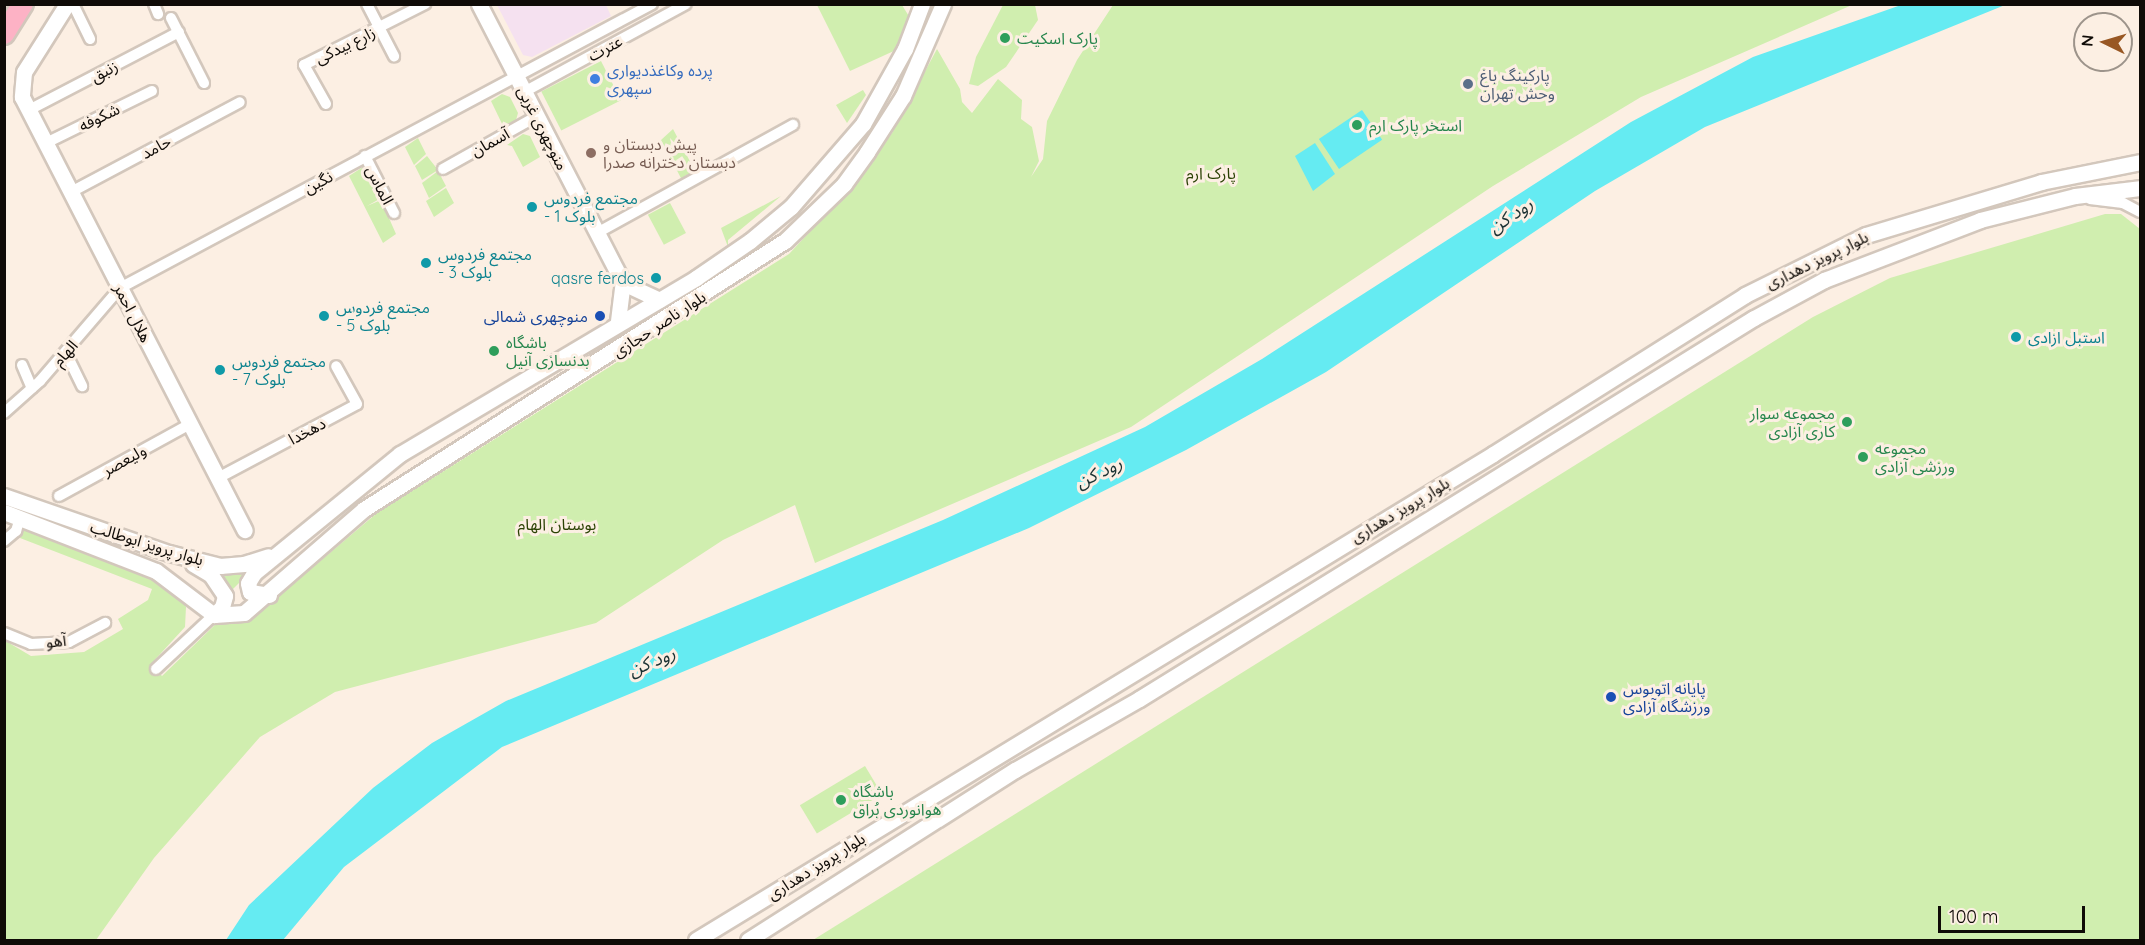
<!DOCTYPE html>
<html>
<head>
<meta charset="utf-8">
<style>
	body { margin:0 }
	#map { position:relative; width:2145px; height:945px; overflow:hidden; background:#fcefe3; font-family:Quicksand,"Noto Sans Arabic",sans-serif }
	div>[style] { position:absolute }
	.education>* { inset:0; background:#f5e1f0 }
	.green>* { inset:0; background:#d0eeaf; transform-origin:0 0 }
	.water>* { inset:0; background:#65ebf2; transform-origin:0 0 }
	.roads { filter:drop-shadow(2px 0 #d3c7bc) drop-shadow(-2px 0 #d3c7bc) drop-shadow(0 2px #d3c7bc) drop-shadow(0 -2px #d3c7bc) }
	.street>* { height:10px; margin:-5px; padding:0 5px; transform-origin:5px; border-radius:5px; background:#fff }
	.secondary>* { height:15px; margin:-7.5px; padding:0 7.5px; transform-origin:7.5px; border-radius:7.5px; background:#fff }
	.highway>* { height:20px; margin:-10px; padding:0 10px; transform-origin:10px; border-radius:10px; background:#fdb2c5 }
	.dots>* { width:16px; height:16px; translate:-50% -50%; box-sizing:border-box; border:3px solid #fcefe3; border-radius:50% }
	span { translate:-50% -50%; white-space:nowrap; text-align:center; line-height:1.15; -webkit-text-stroke:6px #fcefe3; paint-order:stroke }
	.leisure-label { font-size:16px; color:#27864d }
	.left { translate:0 -50%; text-align:left }
	.right { translate:-100% -50%; text-align:right }
	.street-label { font-size:16px; color:#0f0b07 }
	.shop-label { font-size:16px; color:#366cbe }
	.service-label { font-size:16px; color:#4e5e75 }
	.education-label { font-size:16px; color:#785e54 }
	.park-label { font-size:16px; color:#2b4204 }
	.culture-label { font-size:16px; color:#0d838f }
	.transit-label { font-size:16px; color:#164399 }
	.water-label { font-size:18px; color:#1a3132; font-style:italic }
	.frame { position:absolute; inset:0; border:6px solid #0f0b07; pointer-events:none }
	.north { position:absolute; left:2073px; top:12px; width:60px; height:60px; box-sizing:border-box; background:#fcefe3; border:2px solid #9d948b; border-radius:50%; rotate:275deg; font-size:16px; font-weight:700; line-height:24px; text-align:center; color:#0f0b07 }
	.north::after { content:''; display:block; margin:auto; width:21px; height:27px; background:#985723; clip-path:polygon(50% 0,100% 100%,50% 72%,0 100%) }
	.scale { position:absolute; left:1938px; top:906px; width:147px; height:27px; box-sizing:border-box; border:3px solid #0f0b07; border-top:0; padding-left:8px; font-size:18px; line-height:21px; white-space:nowrap; color:#0f0b07; -webkit-text-stroke:4px #fcefe3; paint-order:stroke }
</style>
</head>
<body>
<div id="map">
	<div class="education">
		<i style="clip-path:polygon(497px 5px,606px 5px,611px 16px,532px 57px,523px 55px)"></i>
	</div>
	<div class="green">
		<i style="clip-path:polygon(817px 5px,902px 5px,910px 18px,896px 50px,850px 71px)"></i>
		<i style="clip-path:polygon(1003px 5px,1035px 5px,1038px 20px,1006px 67px,978px 86px,969px 84px,976px 57px)"></i>
		<i style="clip-path:polygon(1113px 5px,1852px 5px,1641px 97px,1493px 186px,1131px 427px,815px 563px,795px 505px,723px 540px,596px 623px,335px 692px,260px 737px,154px 858px,96px 940px,5px 940px,4px 640px,31px 656px,84px 652px,123px 629px,118px 619px,148px 600px,152px 589px,20px 538px,24px 529px,158px 577px,182px 598px,186px 607px,185px 627px,151px 664px,162px 676px,220px 620px,237px 622px,254px 617px,377px 513px,789px 254px,845px 194px,892px 133px,937px 49px,960px 89px,962px 102px,972px 113px,998px 79px,1022px 100px,1021px 119px,1032px 127px,1039px 161px,1031px 177px,1043px 159px,1047px 121px,1077px 60px)"></i>
		<i style="left:601px;top:61px;width:44px;height:67px;rotate:63deg"></i>
		<i style="clip-path:polygon(863px 90px,866px 95px,847px 123px,836px 105px)"></i>
		<i style="clip-path:polygon(502px 94px,510px 97px,518px 113px,516px 120px,505px 130px,491px 101px)"></i>
		<i style="clip-path:polygon(673px 129px,695px 171px,685px 176px,683px 182px,661px 140px)"></i>
		<i style="clip-path:polygon(523px 134px,530px 136px,540px 157px,523px 167px,512px 146px,507px 145px)"></i>
		<i style="clip-path:polygon(418px 138px,426px 154px,414px 165px,405px 147px)"></i>
		<i style="clip-path:polygon(427px 156px,438px 170px,422px 180px,415px 166px)"></i>
		<i style="clip-path:polygon(363px 167px,368px 167px,383px 197px,367px 206px,381px 200px,396px 234px,383px 243px,349px 176px)"></i>
		<i style="clip-path:polygon(438px 171px,446px 186px,429px 198px,422px 183px)"></i>
		<i style="clip-path:polygon(446px 188px,454px 203px,434px 217px,426px 201px)"></i>
		<i style="clip-path:polygon(781px 196px,728px 240px,728px 247px,721px 228px)"></i>
		<i style="left:670px;top:203px;width:34px;height:25px;rotate:62deg"></i>
		<i style="clip-path:polygon(2105px 214px,2121px 214px,2140px 229px,2140px 940px,813px 940px,1813px 317px,1890px 278px)"></i>
		<i style="clip-path:polygon(212px 569px,251px 571px,231px 591px)"></i>
		<i style="left:865px;top:766px;width:33px;height:76px;rotate:59deg"></i>
	</div>
	<div class="water">
		<i style="clip-path:polygon(1901px 5px,2005px 5px,1705px 127px,1595px 191px,1326px 372px,1186px 450px,1029px 528px,502px 747px,344px 867px,283px 940px,226px 940px,249px 905px,373px 788px,432px 743px,506px 701px,943px 520px,1145px 427px,1262px 359px,1631px 122px,1753px 57px)"></i>
		<i style="left:1362px;top:110px;width:36px;height:52px;rotate:56deg"></i>
		<i style="clip-path:polygon(1315px 143px,1335px 174px,1313px 191px,1295px 156px)"></i>
	</div>
	<div class="roads">
		<div class="street">
			<i style="left:73px;top:4px;width:39px;rotate:64deg"></i>
			<i style="left:154px;top:4px;width:11px;rotate:68deg"></i>
			<i style="left:367px;top:4px;width:59px;rotate:62.6deg"></i>
			<i style="left:171px;top:18px;width:73px;rotate:63.1deg"></i>
			<i style="left:524px;top:92px;width:184px;rotate:-28.5deg"></i>
			<i style="left:326px;top:104px;width:45px;rotate:-119.4deg"></i>
			<i style="left:304px;top:65px;width:136px;rotate:-26.8deg"></i>
			<i style="left:29px;top:110px;width:169px;rotate:-27.5deg"></i>
			<i style="left:46px;top:143px;width:118px;rotate:-26.1deg"></i>
			<i style="left:365px;top:156px;width:64px;rotate:63deg"></i>
			<i style="left:443px;top:169px;width:108px;rotate:-29.4deg"></i>
			<i style="left:71px;top:192px;width:191px;rotate:-28deg"></i>
			<i style="left:2090px;top:199px;width:33px;rotate:7deg"></i>
			<i style="left:2123px;top:203px;width:19px;rotate:28deg"></i>
			<i style="left:597px;top:233px;width:224px;rotate:-28.9deg"></i>
			<i style="left:66px;top:353px;width:37px;rotate:64deg"></i>
			<i style="left:22px;top:365px;width:25px;rotate:67deg"></i>
			<i style="left:4px;top:413px;width:48px;rotate:-41.6deg"></i>
			<i style="left:40px;top:381px;width:123px;rotate:-49.3deg"></i>
			<i style="left:120px;top:288px;width:603px;rotate:-28.09deg"></i>
			<i style="left:218px;top:478px;width:157px;rotate:-28deg"></i>
			<i style="left:357px;top:404px;width:43px;rotate:-118.9deg"></i>
			<i style="left:59px;top:496px;width:149px;rotate:-28.8deg"></i>
			<i style="left:4px;top:541px;width:16px;rotate:-40deg"></i>
			<i style="left:16px;top:531px;width:14px;rotate:-73deg"></i>
			<i style="left:4px;top:633px;width:29px;rotate:22deg"></i>
			<i style="left:31px;top:644px;width:38px;rotate:-3deg"></i>
			<i style="left:69px;top:642px;width:41px;rotate:-27.8deg"></i>
			<i style="left:156px;top:669px;width:79px;rotate:-43deg"></i>
		</div>
		<div class="secondary">
			<i style="left:67px;top:4px;width:80px;rotate:122.3deg"></i>
			<i style="left:24px;top:72px;width:25px;rotate:95deg"></i>
			<i style="left:22px;top:97px;width:487px;rotate:62.8deg"></i>
			<i style="left:479px;top:4px;width:314px;rotate:62.7deg"></i>
			<i style="left:623px;top:283px;width:40px;rotate:25deg"></i>
			<i style="left:618px;top:321px;width:38px;rotate:-83deg"></i>
			<i style="left:4px;top:496px;width:175px;rotate:19.1deg"></i>
			<i style="left:169px;top:553px;width:53px;rotate:14.3deg"></i>
			<i style="left:220px;top:566px;width:24px;rotate:-5deg"></i>
			<i style="left:244px;top:564px;width:25px;rotate:-18deg"></i>
			<i style="left:4px;top:512px;width:163px;rotate:21.2deg"></i>
			<i style="left:156px;top:571px;width:73px;rotate:37.2deg"></i>
			<i style="left:214px;top:615px;width:30px;rotate:-4deg"></i>
			<i style="left:244px;top:613px;width:159px;rotate:-40.9deg"></i>
			<i style="left:364px;top:509px;width:499px;rotate:-32.5deg"></i>
			<i style="left:785px;top:241px;width:82px;rotate:-44deg"></i>
			<i style="left:844px;top:184px;width:39px;rotate:-54deg"></i>
			<i style="left:867px;top:152px;width:67px;rotate:-57.3deg"></i>
			<i style="left:903px;top:96px;width:100px;rotate:-66.5deg"></i>
			<i style="left:193px;top:564px;width:21px;rotate:31deg"></i>
			<i style="left:211px;top:575px;width:25px;rotate:56deg"></i>
			<i style="left:225px;top:596px;width:11px;rotate:105deg"></i>
			<i style="left:222px;top:607px;width:11px;rotate:135deg"></i>
			<i style="left:269px;top:595px;width:19px;rotate:-171deg"></i>
			<i style="left:250px;top:592px;width:9px;rotate:-103deg"></i>
			<i style="left:248px;top:583px;width:12px;rotate:-59deg"></i>
			<i style="left:254px;top:573px;width:188px;rotate:-39.2deg"></i>
			<i style="left:400px;top:454px;width:344px;rotate:-30.7deg"></i>
			<i style="left:696px;top:278px;width:65px;rotate:-34.4deg"></i>
			<i style="left:750px;top:241px;width:53px;rotate:-39.7deg"></i>
			<i style="left:791px;top:207px;width:110px;rotate:-49.1deg"></i>
			<i style="left:863px;top:124px;width:86px;rotate:-60.8deg"></i>
			<i style="left:905px;top:49px;width:48px;rotate:-69.3deg"></i>
			<i style="left:696px;top:940px;width:933px;rotate:-31.37deg"></i>
			<i style="left:1493px;top:454px;width:298px;rotate:-32.2deg"></i>
			<i style="left:1745px;top:295px;width:135px;rotate:-26.4deg"></i>
			<i style="left:1866px;top:235px;width:183px;rotate:-16.8deg"></i>
			<i style="left:2041px;top:182px;width:101px;rotate:-11.4deg"></i>
			<i style="left:748px;top:940px;width:317px;rotate:-32.5deg"></i>
			<i style="left:1015px;top:770px;width:143px;rotate:-29.8deg"></i>
			<i style="left:1139px;top:699px;width:723px;rotate:-31.78deg"></i>
			<i style="left:1754px;top:318px;width:80px;rotate:-28.5deg"></i>
			<i style="left:1824px;top:280px;width:167px;rotate:-21deg"></i>
			<i style="left:1980px;top:220px;width:98px;rotate:-14.2deg"></i>
			<i style="left:2075px;top:196px;width:65px;rotate:-7deg"></i>
		</div>
		<div class="highway">
			<i style="left:4px;top:34px;width:36px;rotate:-58deg"></i>
		</div>
	</div>
	<div class="dots">
		<i style="left:1005px;top:38px;background:#2e9e5b"></i>
		<i style="left:595px;top:79px;background:#3f7fe0"></i>
		<i style="left:1468px;top:84px;background:#5c6f8a"></i>
		<i style="left:1357px;top:125px;background:#2e9e5b"></i>
		<i style="left:591px;top:153px;background:#8d6e63"></i>
		<i style="left:532px;top:207px;background:#0f9aa8"></i>
		<i style="left:426px;top:263px;background:#0f9aa8"></i>
		<i style="left:656px;top:278px;background:#0f9aa8"></i>
		<i style="left:324px;top:316px;background:#0f9aa8"></i>
		<i style="left:600px;top:316px;background:#1a4fb4"></i>
		<i style="left:2016px;top:337px;background:#0f9aa8"></i>
		<i style="left:494px;top:351px;background:#2e9e5b"></i>
		<i style="left:220px;top:370px;background:#0f9aa8"></i>
		<i style="left:1847px;top:422px;background:#2e9e5b"></i>
		<i style="left:1863px;top:457px;background:#2e9e5b"></i>
		<i style="left:1611px;top:697px;background:#1a4fb4"></i>
		<i style="left:841px;top:800px;background:#2e9e5b"></i>
	</div>
	<div class="leisure-label">
		<span class="left" style="left:1017px;top:38px">پارک اسکیت</span>
		<span class="left" style="left:1369px;top:125px">استخر پارک ارم</span>
		<span class="left" style="left:506px;top:351px">باشگاه<br>بدنسازی آنیل</span>
		<span class="right" style="left:1835px;top:422px">مجموعه سوار<br>کاری آزادی</span>
		<span class="left" style="left:1875px;top:457px">مجموعه<br>ورزشی آزادی</span>
		<span class="left" style="left:853px;top:800px">باشگاه<br>هوانوردی بُراق</span>
	</div>
	<div class="street-label">
		<span style="left:345px;top:45px;rotate:-26deg">زارع بیدکی</span>
		<span style="left:605px;top:48px;rotate:-28deg">عترت</span>
		<span style="left:104px;top:71px;rotate:-28deg">زنبق</span>
		<span style="left:99px;top:117px;rotate:-26deg">شکوفه</span>
		<span style="left:543px;top:128px;rotate:63deg">منوچهری غربی</span>
		<span style="left:490px;top:142px;rotate:-29deg">آسمان</span>
		<span style="left:156px;top:147px;rotate:-28deg">حامد</span>
		<span style="left:318px;top:182px;rotate:-28deg">نگین</span>
		<span style="left:380px;top:185px;rotate:63deg">الماس</span>
		<span style="left:1817px;top:260px;rotate:-26deg">بلوار پرویز دهداری</span>
		<span style="left:133px;top:313px;rotate:63deg">هلال احمر</span>
		<span style="left:659px;top:324px;rotate:-33deg">بلوار ناصر حجازی</span>
		<span style="left:65px;top:353px;rotate:-49deg">الهام</span>
		<span style="left:307px;top:431px;rotate:-28deg">دهخدا</span>
		<span style="left:124px;top:460px;rotate:-29deg">ولیعصر</span>
		<span style="left:1400px;top:510px;rotate:-31deg">بلوار پرویز دهداری</span>
		<span style="left:147px;top:543px;rotate:17deg">بلوار پرویز ابوطالب</span>
		<span style="left:56px;top:641px;rotate:-6deg">آهو</span>
		<span style="left:816px;top:866px;rotate:-32deg">بلوار پرویز دهداری</span>
	</div>
	<div class="shop-label">
		<span class="left" style="left:607px;top:79px">پرده وکاغذدیواری<br>سپهری</span>
	</div>
	<div class="service-label">
		<span class="left" style="left:1480px;top:84px">پارکینگ باغ<br>وحش تهران</span>
	</div>
	<div class="education-label">
		<span class="left" style="left:603px;top:153px">پیش دبستان و<br>دبستان دخترانه صدرا</span>
	</div>
	<div class="park-label">
		<span style="left:1211px;top:173px">پارک ارم</span>
		<span style="left:557px;top:524px">بوستان الهام</span>
	</div>
	<div class="culture-label">
		<span class="left" style="left:544px;top:207px">مجتمع فردوس<br>- بلوک 1</span>
		<span class="left" style="left:438px;top:263px">مجتمع فردوس<br>- بلوک 3</span>
		<span class="right" style="left:644px;top:278px">qasre ferdos</span>
		<span class="left" style="left:336px;top:316px">مجتمع فردوس<br>- بلوک 5</span>
		<span class="left" style="left:2028px;top:337px">استبل ازادی</span>
		<span class="left" style="left:232px;top:370px">مجتمع فردوس<br>- بلوک 7</span>
	</div>
	<div class="transit-label">
		<span class="right" style="left:588px;top:316px">منوچهری شمالی</span>
		<span class="left" style="left:1623px;top:697px">پایانه اتوبوس<br>ورزشگاه آزادی</span>
	</div>
	<div class="water-label">
		<span style="left:1511px;top:216px;rotate:-34deg">رود کن</span>
		<span style="left:1099px;top:473px;rotate:-26deg">رود کن</span>
		<span style="left:652px;top:662px;rotate:-23deg">رود کن</span>
	</div>
	<div class="frame"></div>
	<div class="north">N</div>
	<div class="scale">100 m</div>
</div>
</body>
</html>
